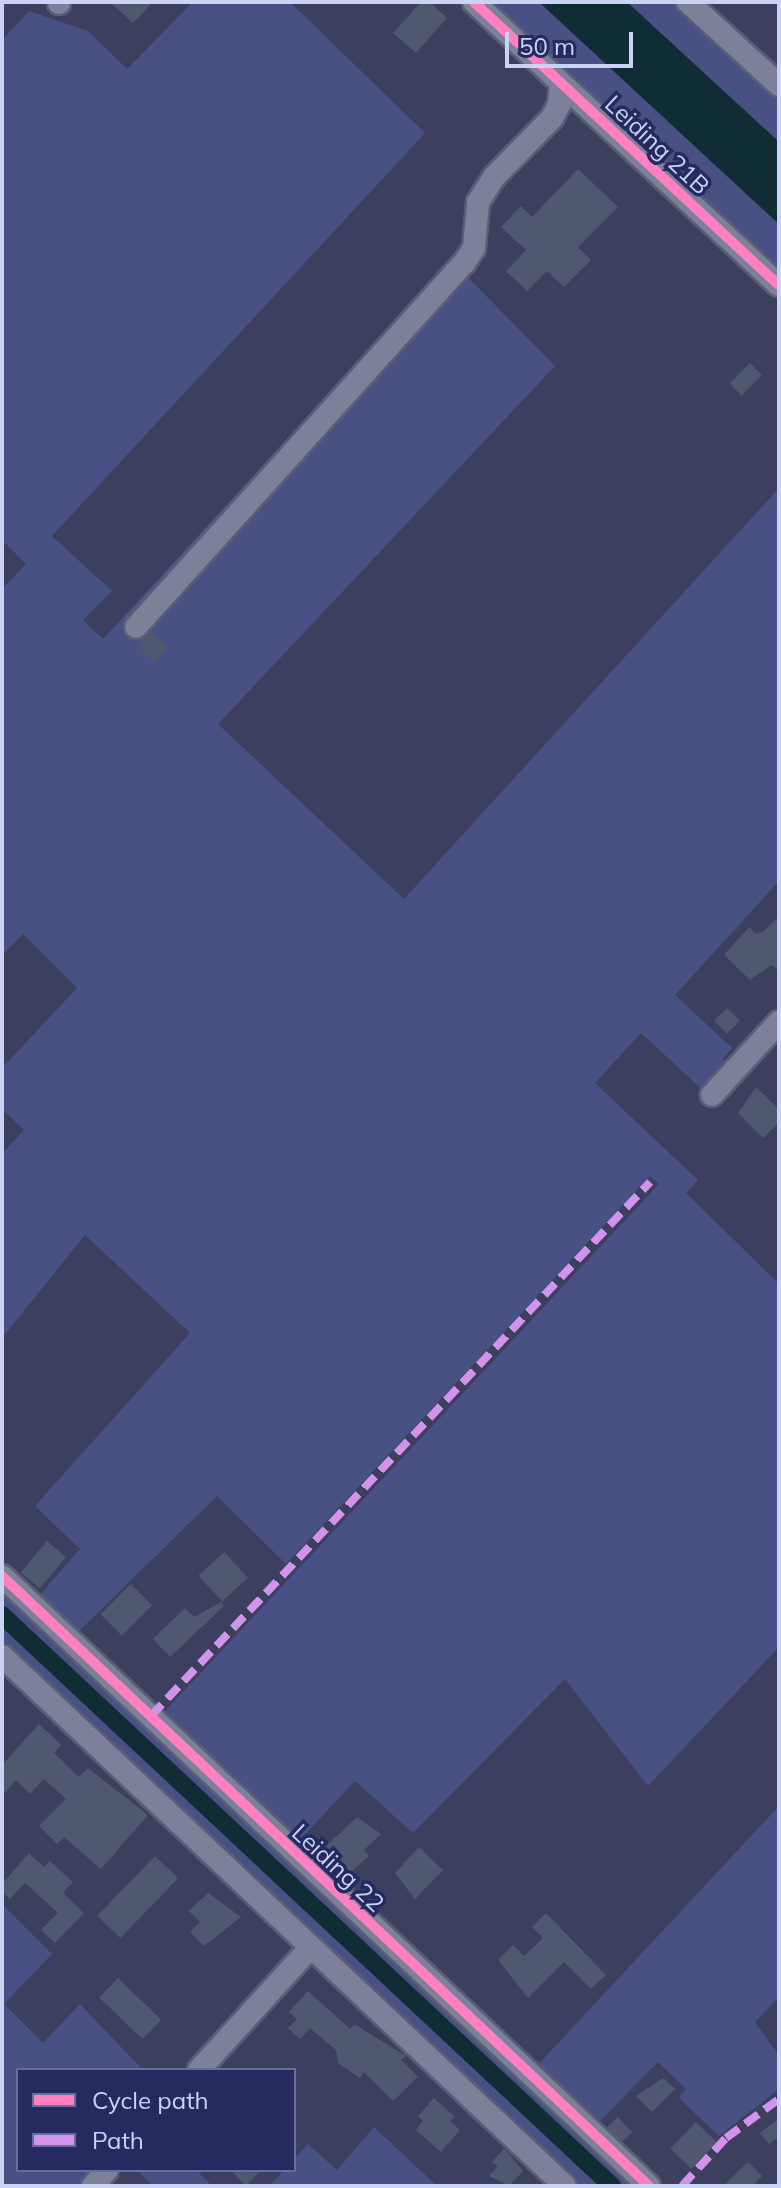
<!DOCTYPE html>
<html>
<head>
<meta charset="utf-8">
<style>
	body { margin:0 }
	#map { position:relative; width:781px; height:2188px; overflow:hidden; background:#3c405e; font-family:Mulish,sans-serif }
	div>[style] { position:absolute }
	.green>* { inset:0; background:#485084; transform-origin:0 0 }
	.water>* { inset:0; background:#102d36 }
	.canal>* { height:18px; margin:-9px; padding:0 9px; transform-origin:9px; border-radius:9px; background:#102d36 }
	.building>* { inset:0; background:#4f586f; transform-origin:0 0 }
	.roads { filter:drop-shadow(2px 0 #5a5d78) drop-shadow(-2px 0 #5a5d78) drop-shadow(0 2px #5a5d78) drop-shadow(0 -2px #5a5d78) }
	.minor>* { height:22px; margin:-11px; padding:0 11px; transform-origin:11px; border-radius:11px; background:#7c8098 }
	.quiet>* { height:8px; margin-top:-4px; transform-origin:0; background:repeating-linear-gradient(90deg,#d193ec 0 16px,transparent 0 24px) }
	.cycleway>* { height:10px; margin:-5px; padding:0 5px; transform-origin:5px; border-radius:5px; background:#ff80c0 }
	span { translate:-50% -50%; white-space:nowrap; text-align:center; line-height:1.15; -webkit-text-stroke:7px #252a61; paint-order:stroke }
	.street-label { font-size:24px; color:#cbd3f5 }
	.frame { position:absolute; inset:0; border:4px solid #cbd3f5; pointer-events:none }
	.legend { position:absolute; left:16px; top:2068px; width:280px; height:104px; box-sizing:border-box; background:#252a61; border:2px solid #676e9c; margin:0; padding:10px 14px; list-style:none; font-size:24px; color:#cbd3f5 }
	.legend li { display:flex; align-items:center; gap:16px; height:40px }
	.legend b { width:40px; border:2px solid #676e9c }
	.scale { position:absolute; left:505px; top:32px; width:128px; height:36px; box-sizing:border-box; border:4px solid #cbd3f5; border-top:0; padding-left:10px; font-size:24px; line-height:28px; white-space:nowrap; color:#cbd3f5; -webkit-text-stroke:6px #252a61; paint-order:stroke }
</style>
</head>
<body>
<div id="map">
	<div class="green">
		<i style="clip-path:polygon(193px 2px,290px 2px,425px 133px,52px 536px,112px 591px,83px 620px,103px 639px,452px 261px,555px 366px,218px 724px,404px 899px,779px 488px,779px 881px,675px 995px,732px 1048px,722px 1060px,730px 1068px,707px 1094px,641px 1033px,595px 1083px,698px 1180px,686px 1193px,779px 1284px,779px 1647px,648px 1786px,565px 1679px,413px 1833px,355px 1781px,295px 1845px,164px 1718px,166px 1710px,659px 1184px,650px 1176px,286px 1564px,217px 1496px,75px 1635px,37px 1598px,80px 1549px,35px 1506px,190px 1333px,85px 1235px,2px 1338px,2px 1154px,24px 1130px,2px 1109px,2px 1068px,77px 988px,23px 934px,2px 955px,2px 589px,26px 564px,2px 540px,2px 40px,29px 11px,88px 31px,127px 69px)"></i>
		<i style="clip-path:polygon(489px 2px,539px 2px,779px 224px,779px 268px)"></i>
		<i style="clip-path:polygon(627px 2px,675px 2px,779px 98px,779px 142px)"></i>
		<i style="left:2px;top:1582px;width:879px;height:61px;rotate:43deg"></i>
		<i style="clip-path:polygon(779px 1806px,779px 1997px,755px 2022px,779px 2056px,779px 2089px,719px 2136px,679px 2098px,686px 2089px,658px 2062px,594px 2127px,533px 2070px)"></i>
		<i style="clip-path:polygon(2px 1904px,52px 1954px,4px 2004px,43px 2043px,80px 2004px,143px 2070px,18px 2070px,18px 2170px,97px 2170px,82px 2186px,2px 2186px)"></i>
		<i style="clip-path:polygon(374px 2127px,437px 2186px,269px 2186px,284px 2170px,294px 2170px,294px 2159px,308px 2144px,337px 2170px)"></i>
		<i style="clip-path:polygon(137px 2170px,196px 2170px,212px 2186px,153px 2186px)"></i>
	</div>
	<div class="water">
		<i style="clip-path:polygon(539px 2px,627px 2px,779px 142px,779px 224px)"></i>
	</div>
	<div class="canal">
		<i style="left:2px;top:1615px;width:836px;rotate:43.11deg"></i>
	</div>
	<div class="building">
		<i style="clip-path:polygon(110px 2px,153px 2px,133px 23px)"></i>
		<i style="clip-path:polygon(421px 2px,430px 2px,447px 18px,416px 53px,393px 33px)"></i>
		<i style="clip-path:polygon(578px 169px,618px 207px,578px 247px,591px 260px,564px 287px,547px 271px,527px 291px,506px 271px,526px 250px,501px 227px,521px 206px,532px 217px)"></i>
		<i style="left:750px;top:363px;width:17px;height:29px;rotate:45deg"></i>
		<i style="left:151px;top:632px;width:23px;height:19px;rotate:45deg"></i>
		<i style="clip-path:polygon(779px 916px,779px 972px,772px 965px,750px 980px,724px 955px,749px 927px,756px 934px,763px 932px)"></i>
		<i style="left:727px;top:1008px;width:18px;height:18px;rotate:45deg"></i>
		<i style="clip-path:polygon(756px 1087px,779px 1110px,779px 1122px,763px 1138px,738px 1113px)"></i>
		<i style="left:47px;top:1541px;width:25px;height:41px;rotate:40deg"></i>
		<i style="left:224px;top:1552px;width:35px;height:35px;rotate:47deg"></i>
		<i style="left:131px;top:1584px;width:30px;height:43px;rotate:45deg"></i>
		<i style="clip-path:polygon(221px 1602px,224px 1606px,170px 1657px,153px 1639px,185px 1608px,194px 1617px)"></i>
		<i style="clip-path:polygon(39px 1724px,61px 1745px,54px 1753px,79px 1777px,88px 1768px,148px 1815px,101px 1869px,64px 1837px,57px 1844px,39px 1826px,66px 1799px,44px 1779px,30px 1794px,16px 1780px,2px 1796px,2px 1765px)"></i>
		<i style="clip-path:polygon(357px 1817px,381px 1834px,364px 1850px,369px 1856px,350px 1873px,326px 1846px)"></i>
		<i style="clip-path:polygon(419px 1847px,443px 1870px,415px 1899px,395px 1873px)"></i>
		<i style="clip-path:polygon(29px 1853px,44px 1867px,50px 1861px,73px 1882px,63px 1893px,84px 1913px,55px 1943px,41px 1930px,58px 1913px,25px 1883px,10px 1899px,2px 1891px,2px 1884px)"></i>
		<i style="left:155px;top:1856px;width:32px;height:83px;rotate:44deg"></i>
		<i style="clip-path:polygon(208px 1893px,241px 1917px,204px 1946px,190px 1932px,200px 1922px,189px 1911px)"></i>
		<i style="clip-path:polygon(546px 1913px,606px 1975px,591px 1989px,564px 1962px,528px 1998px,498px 1960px,513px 1945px,524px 1956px,543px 1938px,532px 1927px)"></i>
		<i style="left:118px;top:1978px;width:60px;height:27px;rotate:44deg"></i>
		<i style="clip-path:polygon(308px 1991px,350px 2029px,354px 2024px,406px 2056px,401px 2060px,418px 2077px,393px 2101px,364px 2072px,360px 2078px,338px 2063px,336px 2050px,310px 2028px,300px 2039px,288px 2028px,297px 2019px,289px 2012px)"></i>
		<i style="clip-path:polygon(663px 2078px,675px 2089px,652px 2112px,636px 2096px)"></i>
		<i style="clip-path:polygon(434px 2098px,455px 2117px,450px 2121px,460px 2130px,441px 2152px,416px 2130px,423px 2121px,418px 2116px)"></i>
		<i style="left:618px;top:2117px;width:21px;height:15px;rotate:47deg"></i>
		<i style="clip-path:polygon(779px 2118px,779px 2137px,769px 2144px,760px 2133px)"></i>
		<i style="left:696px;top:2122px;width:29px;height:37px;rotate:44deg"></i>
		<i style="clip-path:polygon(504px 2148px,523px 2171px,509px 2186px,489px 2176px,498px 2166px,492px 2162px)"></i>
		<i style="clip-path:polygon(748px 2162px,762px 2176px,752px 2186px,723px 2186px)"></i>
		<i style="clip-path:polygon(231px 2170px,261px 2170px,246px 2186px)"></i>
	</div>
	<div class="roads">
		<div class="minor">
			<i style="left:59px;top:2px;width:1px;rotate:90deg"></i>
			<i style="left:474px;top:2px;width:416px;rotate:42.9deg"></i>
			<i style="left:688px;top:2px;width:123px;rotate:42.4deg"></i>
			<i style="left:136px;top:627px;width:490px;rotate:-48deg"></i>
			<i style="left:464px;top:263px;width:18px;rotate:-56deg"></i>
			<i style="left:474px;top:248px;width:46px;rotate:-85deg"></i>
			<i style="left:478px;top:202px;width:30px;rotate:-57deg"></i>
			<i style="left:494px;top:177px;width:83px;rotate:-45.5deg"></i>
			<i style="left:552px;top:118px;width:15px;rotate:-62deg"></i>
			<i style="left:559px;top:105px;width:22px;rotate:-85deg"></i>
			<i style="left:712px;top:1095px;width:99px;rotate:-47.5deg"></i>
			<i style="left:2px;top:1576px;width:889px;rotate:43.31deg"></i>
			<i style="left:2px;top:1656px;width:773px;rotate:43.27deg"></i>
			<i style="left:199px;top:2070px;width:166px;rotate:-47.7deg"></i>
			<i style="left:93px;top:2186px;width:21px;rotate:-49deg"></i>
		</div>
	</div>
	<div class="quiet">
		<i style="left:151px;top:1716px;width:731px;rotate:-46.94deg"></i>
		<i style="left:682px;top:2186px;width:65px;rotate:-47.5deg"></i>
		<i style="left:726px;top:2138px;width:66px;rotate:-36.3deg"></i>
	</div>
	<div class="cycleway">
		<i style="left:474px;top:2px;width:416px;rotate:42.9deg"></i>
		<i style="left:2px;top:1576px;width:889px;rotate:43.31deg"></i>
	</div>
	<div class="street-label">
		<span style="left:657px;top:145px;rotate:43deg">Leiding 21B</span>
		<span style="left:338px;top:1868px;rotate:43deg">Leiding 22</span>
	</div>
	<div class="frame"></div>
	<ul class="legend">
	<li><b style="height:10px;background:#ff80c0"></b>Cycle path</li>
	<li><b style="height:10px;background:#d193ec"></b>Path</li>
	</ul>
	<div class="scale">50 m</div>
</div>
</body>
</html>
